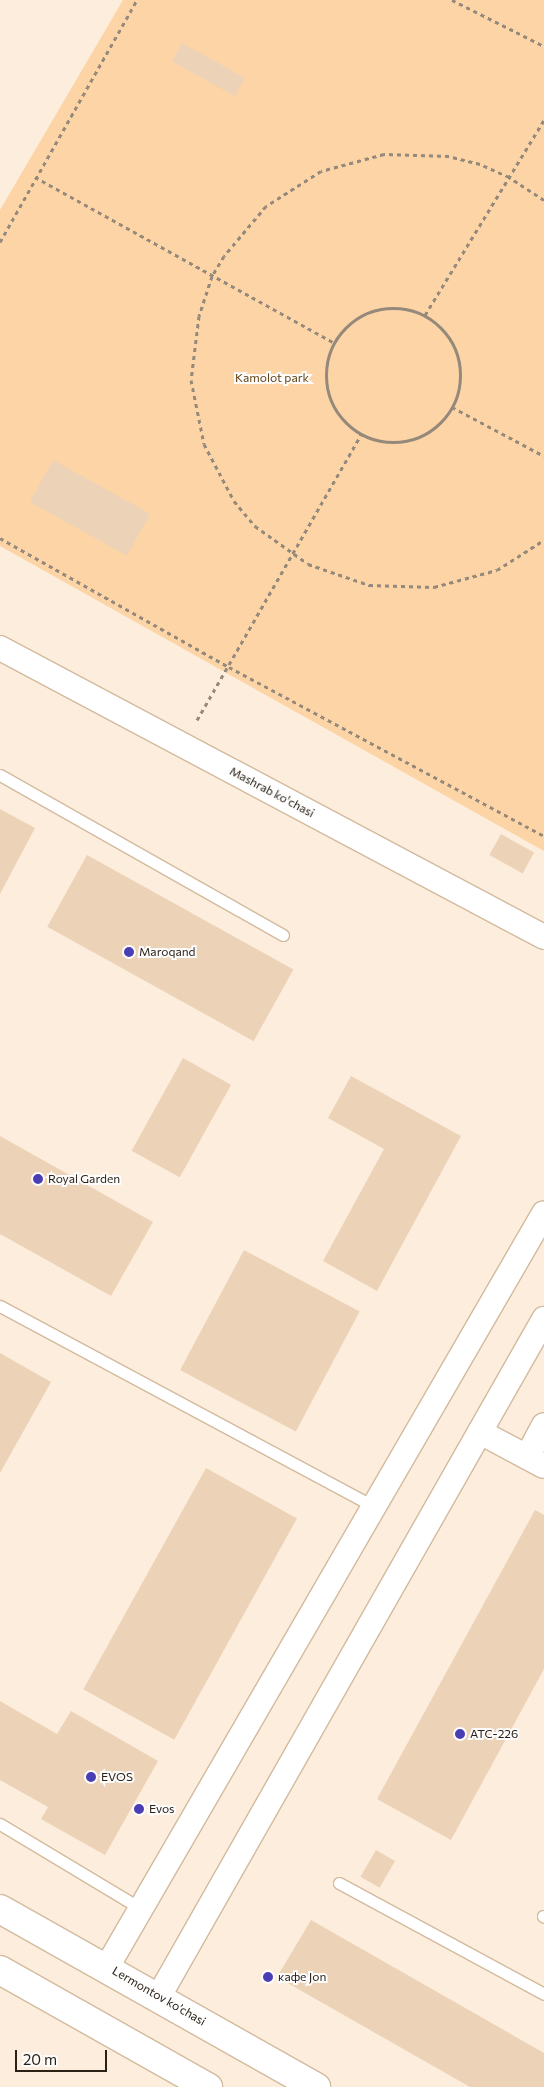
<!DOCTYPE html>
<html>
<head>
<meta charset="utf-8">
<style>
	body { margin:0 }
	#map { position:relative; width:544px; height:2087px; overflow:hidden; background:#fdeddc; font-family:Commissioner,sans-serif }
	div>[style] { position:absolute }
	.green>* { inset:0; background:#fcd4a6 }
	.building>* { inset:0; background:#ecd3b7; transform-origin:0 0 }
	.path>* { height:3px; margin-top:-1.5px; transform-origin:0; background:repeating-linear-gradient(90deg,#95897b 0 4px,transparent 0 8px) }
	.path>.ring { margin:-1.5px; padding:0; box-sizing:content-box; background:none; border:3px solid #95897b; border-radius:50% }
	.roads { filter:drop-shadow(1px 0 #d2ba9e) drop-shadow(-1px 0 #d2ba9e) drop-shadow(0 1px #d2ba9e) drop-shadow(0 -1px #d2ba9e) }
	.lane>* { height:11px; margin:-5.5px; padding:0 5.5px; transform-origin:5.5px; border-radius:5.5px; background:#fff }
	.street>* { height:24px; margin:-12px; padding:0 12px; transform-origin:12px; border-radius:12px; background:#fff }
	.secondary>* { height:28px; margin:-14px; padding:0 14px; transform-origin:14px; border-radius:14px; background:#fff }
	.dots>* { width:14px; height:14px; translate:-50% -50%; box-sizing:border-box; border:2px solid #fdfdfd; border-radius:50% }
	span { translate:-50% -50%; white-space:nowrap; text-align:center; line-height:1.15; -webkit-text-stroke:4px #fdfdfd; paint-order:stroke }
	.park-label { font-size:12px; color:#603f10 }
	.street-label { font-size:12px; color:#2b2217 }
	.poi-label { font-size:12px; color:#2b2217 }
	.left { translate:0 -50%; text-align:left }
	.scale { position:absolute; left:15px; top:2050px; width:92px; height:22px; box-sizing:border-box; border:2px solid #2b2217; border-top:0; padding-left:6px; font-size:15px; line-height:18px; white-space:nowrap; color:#2b2217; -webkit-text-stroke:4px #fdfdfd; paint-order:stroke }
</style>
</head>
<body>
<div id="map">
	<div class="green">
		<i style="clip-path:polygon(123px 0,544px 0,544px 851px,0 546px,0 210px)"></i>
	</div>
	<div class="building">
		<i style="left:182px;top:43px;width:72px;height:21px;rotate:29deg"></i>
		<i style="left:53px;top:460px;width:111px;height:48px;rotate:29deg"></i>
		<i style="clip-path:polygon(0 809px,35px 828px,0 894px)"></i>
		<i style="left:501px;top:834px;width:38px;height:24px;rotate:29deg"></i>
		<i style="left:87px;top:855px;width:236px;height:82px;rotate:29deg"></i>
		<i style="left:183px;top:1058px;width:55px;height:106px;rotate:29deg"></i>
		<i style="clip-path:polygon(351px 1076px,461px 1136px,377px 1291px,323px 1261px,384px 1149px,328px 1118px)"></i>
		<i style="clip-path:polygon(0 1136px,153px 1222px,111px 1296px,0 1234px)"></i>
		<i style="left:244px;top:1250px;width:131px;height:136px;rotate:28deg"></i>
		<i style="clip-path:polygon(0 1353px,51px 1382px,0 1473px)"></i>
		<i style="left:206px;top:1468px;width:104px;height:253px;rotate:29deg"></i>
		<i style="clip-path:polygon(535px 1510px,544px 1515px,544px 1669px,451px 1840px,377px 1799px)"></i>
		<i style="clip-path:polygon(0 1701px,57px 1734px,71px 1711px,158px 1761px,105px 1855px,41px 1819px,48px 1807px,0 1780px)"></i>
		<i style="left:376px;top:1850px;width:22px;height:31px;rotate:30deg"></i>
		<i style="clip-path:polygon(311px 1920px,544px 2053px,544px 2087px,470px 2087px,277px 1977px)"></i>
	</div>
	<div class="path">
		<i style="left:452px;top:0;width:103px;rotate:26.6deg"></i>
		<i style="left:35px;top:177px;width:342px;rotate:29deg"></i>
		<i style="left:544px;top:200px;width:42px;rotate:-146.7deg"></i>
		<i style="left:509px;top:177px;width:32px;rotate:-156deg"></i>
		<i style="left:480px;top:164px;width:32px;rotate:-166deg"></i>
		<i style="left:449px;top:156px;width:65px;rotate:-178.2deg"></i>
		<i style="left:384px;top:154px;width:65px;rotate:164.9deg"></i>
		<i style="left:321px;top:171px;width:65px;rotate:147.5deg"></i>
		<i style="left:266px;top:206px;width:65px;rotate:130deg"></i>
		<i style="left:224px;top:256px;width:23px;rotate:121deg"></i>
		<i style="left:212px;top:276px;width:42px;rotate:108deg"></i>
		<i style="left:199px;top:316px;width:64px;rotate:97.1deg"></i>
		<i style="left:191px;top:380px;width:65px;rotate:78.5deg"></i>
		<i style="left:204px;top:444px;width:64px;rotate:62.2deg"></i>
		<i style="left:234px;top:501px;width:33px;rotate:50deg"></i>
		<i style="left:255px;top:526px;width:65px;rotate:35.6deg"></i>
		<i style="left:308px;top:564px;width:65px;rotate:19deg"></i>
		<i style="left:369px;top:585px;width:65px;rotate:1.8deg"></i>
		<i style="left:434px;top:587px;width:65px;rotate:-15.1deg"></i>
		<i style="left:497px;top:570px;width:56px;rotate:-32.6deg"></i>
		<i style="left:0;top:242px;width:278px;rotate:-60.5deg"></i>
		<i class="ring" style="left:326px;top:308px;width:131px;height:131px"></i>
		<i style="left:425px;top:315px;width:228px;rotate:-58.6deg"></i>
		<i style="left:452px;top:407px;width:104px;rotate:28deg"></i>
		<i style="left:0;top:538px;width:263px;rotate:29.4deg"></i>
		<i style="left:229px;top:667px;width:357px;rotate:28.2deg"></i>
		<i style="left:197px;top:720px;width:329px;rotate:-60.1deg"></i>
	</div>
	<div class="roads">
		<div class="lane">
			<i style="left:0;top:775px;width:325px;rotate:29.5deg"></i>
			<i style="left:0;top:1306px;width:423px;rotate:28.2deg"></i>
			<i style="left:0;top:1824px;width:163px;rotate:31deg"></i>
			<i style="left:339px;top:1883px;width:233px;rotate:28.4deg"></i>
			<i style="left:543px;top:1916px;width:1px;rotate:45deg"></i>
		</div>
		<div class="street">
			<i style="left:0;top:648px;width:616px;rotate:27.98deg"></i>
			<i style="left:480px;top:1432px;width:72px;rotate:28deg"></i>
			<i style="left:527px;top:1457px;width:36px;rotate:-62deg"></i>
			<i style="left:107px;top:1967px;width:871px;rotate:-59.9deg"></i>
			<i style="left:159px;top:1996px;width:779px;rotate:-60.37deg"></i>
		</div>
		<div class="secondary">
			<i style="left:0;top:1909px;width:363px;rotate:29.4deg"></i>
			<i style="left:0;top:1970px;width:239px;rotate:29.4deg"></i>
		</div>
	</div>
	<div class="dots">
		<i style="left:129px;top:952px;background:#4a3eb5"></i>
		<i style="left:38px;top:1179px;background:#4a3eb5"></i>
		<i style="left:460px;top:1734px;background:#4a3eb5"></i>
		<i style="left:91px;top:1777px;background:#4a3eb5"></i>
		<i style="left:139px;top:1809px;background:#4a3eb5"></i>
		<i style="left:268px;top:1977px;background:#4a3eb5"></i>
	</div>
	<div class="park-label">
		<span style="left:272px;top:378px">Kamolot park</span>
	</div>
	<div class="street-label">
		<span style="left:272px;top:792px;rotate:28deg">Mashrab ko'chasi</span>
		<span style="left:159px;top:1996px;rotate:30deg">Lermontov ko’chasi</span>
	</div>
	<div class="poi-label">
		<span class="left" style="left:139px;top:952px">Maroqand</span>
		<span class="left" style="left:48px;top:1179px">Royal Garden</span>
		<span class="left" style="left:470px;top:1734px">АТС-226</span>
		<span class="left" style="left:101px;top:1777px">EVOS</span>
		<span class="left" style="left:149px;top:1809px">Evos</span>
		<span class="left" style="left:278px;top:1977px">кафе Jon</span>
	</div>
	<div class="scale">20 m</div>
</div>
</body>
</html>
